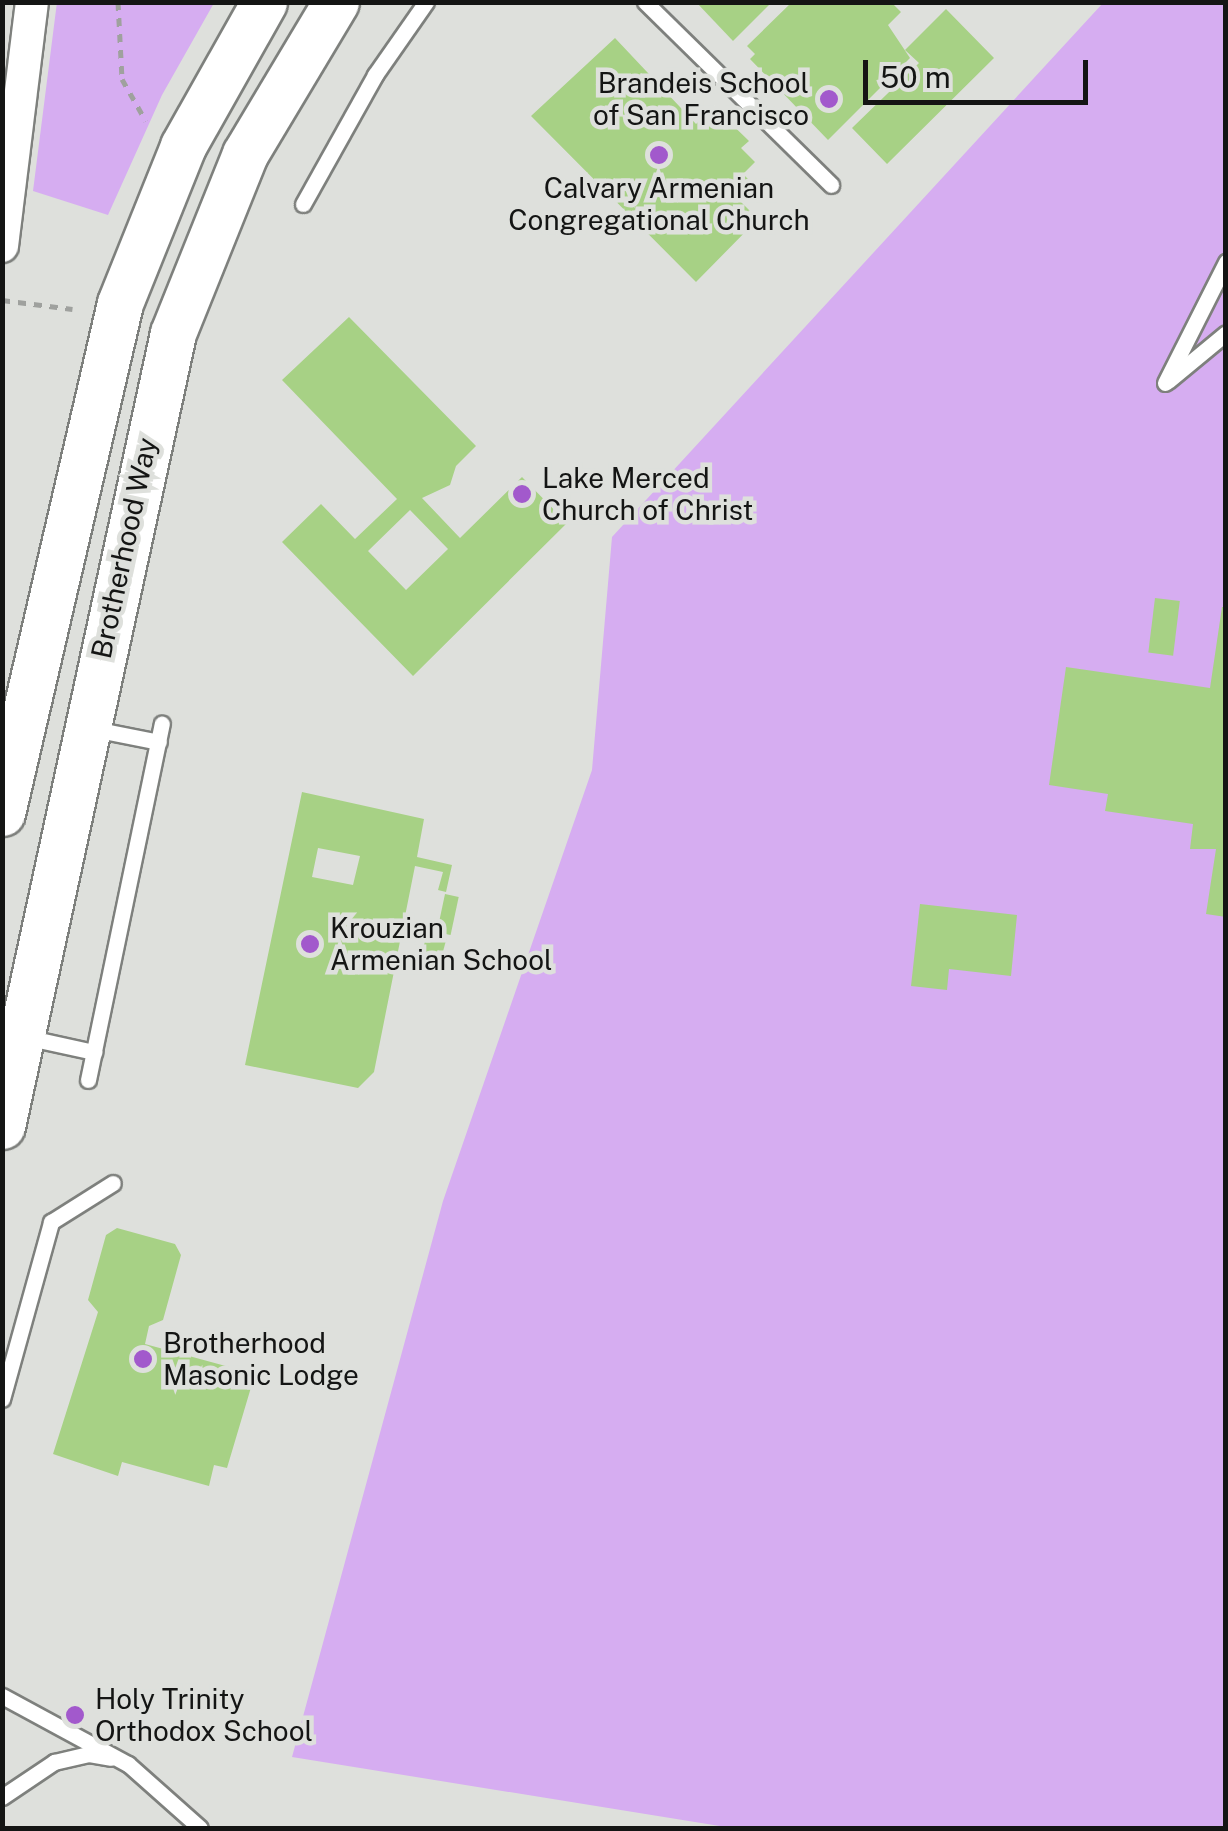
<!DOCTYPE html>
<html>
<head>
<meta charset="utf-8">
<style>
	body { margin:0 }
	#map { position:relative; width:1228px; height:1831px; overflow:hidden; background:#dee0dc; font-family:"Public Sans",sans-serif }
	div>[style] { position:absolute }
	.green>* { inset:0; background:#d6adf1 }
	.building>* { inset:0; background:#a7d185; transform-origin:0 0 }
	.path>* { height:5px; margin-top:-2.5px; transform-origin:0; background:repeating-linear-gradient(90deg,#9fa19e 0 8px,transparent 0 16px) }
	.roads { filter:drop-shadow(2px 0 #7e807d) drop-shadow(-2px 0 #7e807d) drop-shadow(0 2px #7e807d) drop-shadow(0 -2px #7e807d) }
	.service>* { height:15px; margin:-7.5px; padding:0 7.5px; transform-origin:7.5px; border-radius:7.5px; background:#fff }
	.minor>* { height:32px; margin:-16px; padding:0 16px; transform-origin:16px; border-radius:16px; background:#fff }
	.secondary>* { height:45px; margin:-22.5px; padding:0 22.5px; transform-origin:22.5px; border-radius:22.5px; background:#fff }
	.dots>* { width:28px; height:28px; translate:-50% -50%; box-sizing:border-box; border:5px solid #dee0dc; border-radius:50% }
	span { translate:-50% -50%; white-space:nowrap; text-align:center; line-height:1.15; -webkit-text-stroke:9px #dee0dc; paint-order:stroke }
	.poi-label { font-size:28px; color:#141514 }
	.right { translate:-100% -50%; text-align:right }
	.left { translate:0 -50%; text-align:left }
	.street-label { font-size:28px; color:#141514 }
	.frame { position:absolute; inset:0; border:5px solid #141514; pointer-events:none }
	.scale { position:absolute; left:863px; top:60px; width:225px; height:45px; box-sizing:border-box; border:5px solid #141514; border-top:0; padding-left:12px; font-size:30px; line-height:35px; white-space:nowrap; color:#141514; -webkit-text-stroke:8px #dee0dc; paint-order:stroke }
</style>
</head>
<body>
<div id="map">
	<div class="green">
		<i style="clip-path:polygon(57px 2px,214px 3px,162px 95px,108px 215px,33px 191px)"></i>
		<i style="clip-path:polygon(1103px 3px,1225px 3px,1225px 1828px,732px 1828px,292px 1757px,443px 1201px,592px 770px,612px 537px)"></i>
	</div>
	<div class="building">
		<i style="clip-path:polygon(696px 2px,772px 2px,733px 41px)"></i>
		<i style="clip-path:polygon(792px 2px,891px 2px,901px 12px,888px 25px,910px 58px,828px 140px,750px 59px,755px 54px,747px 46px)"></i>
		<i style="clip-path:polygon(946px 9px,994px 58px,887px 164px,852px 128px,919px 63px,905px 50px)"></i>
		<i style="clip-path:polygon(615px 38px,696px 124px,714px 107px,749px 141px,741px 148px,755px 162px,743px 174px,750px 181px,735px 196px,758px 219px,696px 282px,531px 116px)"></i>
		<i style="clip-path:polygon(evenodd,349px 317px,476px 446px,456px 466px,450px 485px,422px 498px,460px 538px,522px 477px,567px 523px,413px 676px,282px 542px,321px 504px,355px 539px,397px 499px,282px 380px,349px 317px,410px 510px,448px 549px,406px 590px,368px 551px,410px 510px)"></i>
		<i style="left:1155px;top:598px;width:25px;height:55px;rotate:7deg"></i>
		<i style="clip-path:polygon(1222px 607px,1226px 607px,1226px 917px,1206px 914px,1216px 849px,1190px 849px,1193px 824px,1105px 811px,1108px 794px,1049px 785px,1066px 667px,1210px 688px)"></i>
		<i style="clip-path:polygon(evenodd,302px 792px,424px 819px,417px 857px,452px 865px,446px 892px,438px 890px,443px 872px,415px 866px,374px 1072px,358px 1088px,245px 1065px,302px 792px,318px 848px,360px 856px,353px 885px,312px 877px,318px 848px)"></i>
		<i style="left:445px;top:894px;width:14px;height:39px;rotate:12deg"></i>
		<i style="clip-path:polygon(920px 904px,1017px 915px,1011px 976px,949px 969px,947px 990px,911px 986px)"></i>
		<i style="left:427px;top:934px;width:20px;height:20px;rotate:15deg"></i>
		<i style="clip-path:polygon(117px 1228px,175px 1244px,181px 1255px,163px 1320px,149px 1326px,145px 1344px,255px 1374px,227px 1468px,214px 1465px,209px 1486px,122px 1462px,118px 1476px,53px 1454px,98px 1312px,88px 1300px,106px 1235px)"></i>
	</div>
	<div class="path">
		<i style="left:118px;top:2px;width:77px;rotate:87deg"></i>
		<i style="left:122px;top:79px;width:48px;rotate:60.3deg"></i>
		<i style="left:2px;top:300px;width:71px;rotate:7.3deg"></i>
	</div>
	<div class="roads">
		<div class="service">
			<i style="left:645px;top:2px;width:261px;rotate:44.5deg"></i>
			<i style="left:303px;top:204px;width:148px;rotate:-60.8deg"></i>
			<i style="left:375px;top:75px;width:89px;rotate:-55.1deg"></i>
			<i style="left:1168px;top:381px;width:75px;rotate:-39.6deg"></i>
			<i style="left:1165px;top:383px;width:136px;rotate:-63.2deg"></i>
			<i style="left:94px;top:729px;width:66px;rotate:11.3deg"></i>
			<i style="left:25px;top:1037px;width:71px;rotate:12.3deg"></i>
			<i style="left:88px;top:1080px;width:364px;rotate:-78.3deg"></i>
			<i style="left:2px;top:1399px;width:184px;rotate:-74.5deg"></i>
			<i style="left:51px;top:1222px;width:73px;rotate:-32.2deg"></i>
			<i style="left:2px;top:1696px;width:143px;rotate:28.4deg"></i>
			<i style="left:128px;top:1764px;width:96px;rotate:41.6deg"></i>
			<i style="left:2px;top:1797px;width:63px;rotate:-33.9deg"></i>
			<i style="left:54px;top:1762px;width:36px;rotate:-13deg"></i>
			<i style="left:89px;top:1754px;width:22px;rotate:10deg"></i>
		</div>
		<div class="minor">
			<i style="left:2px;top:246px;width:246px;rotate:-83deg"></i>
		</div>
		<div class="secondary">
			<i style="left:2px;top:813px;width:523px;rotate:-76.97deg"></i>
			<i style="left:120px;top:303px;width:169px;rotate:-68.1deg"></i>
			<i style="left:183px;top:146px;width:165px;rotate:-60.6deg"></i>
			<i style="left:2px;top:1126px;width:811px;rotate:-77.83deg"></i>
			<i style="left:173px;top:333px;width:193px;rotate:-68.1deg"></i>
			<i style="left:245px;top:154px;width:177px;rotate:-59.1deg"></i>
		</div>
	</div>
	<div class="dots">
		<i style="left:829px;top:99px;background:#a259cc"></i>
		<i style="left:659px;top:155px;background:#a259cc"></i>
		<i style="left:522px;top:494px;background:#a259cc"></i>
		<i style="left:310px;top:944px;background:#a259cc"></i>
		<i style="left:143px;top:1359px;background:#a259cc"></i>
		<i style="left:75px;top:1715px;background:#a259cc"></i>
	</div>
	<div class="poi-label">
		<span class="right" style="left:809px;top:99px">Brandeis School<br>of San Francisco</span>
		<span style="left:659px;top:204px">Calvary Armenian<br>Congregational Church</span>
		<span class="left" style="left:542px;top:494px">Lake Merced<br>Church of Christ</span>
		<span class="left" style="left:330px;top:944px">Krouzian<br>Armenian School</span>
		<span class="left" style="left:163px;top:1359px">Brotherhood<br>Masonic Lodge</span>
		<span class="left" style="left:95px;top:1715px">Holy Trinity<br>Orthodox School</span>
	</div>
	<div class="street-label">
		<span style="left:124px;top:548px;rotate:-78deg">Brotherhood Way</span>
	</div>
	<div class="frame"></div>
	<div class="scale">50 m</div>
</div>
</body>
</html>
